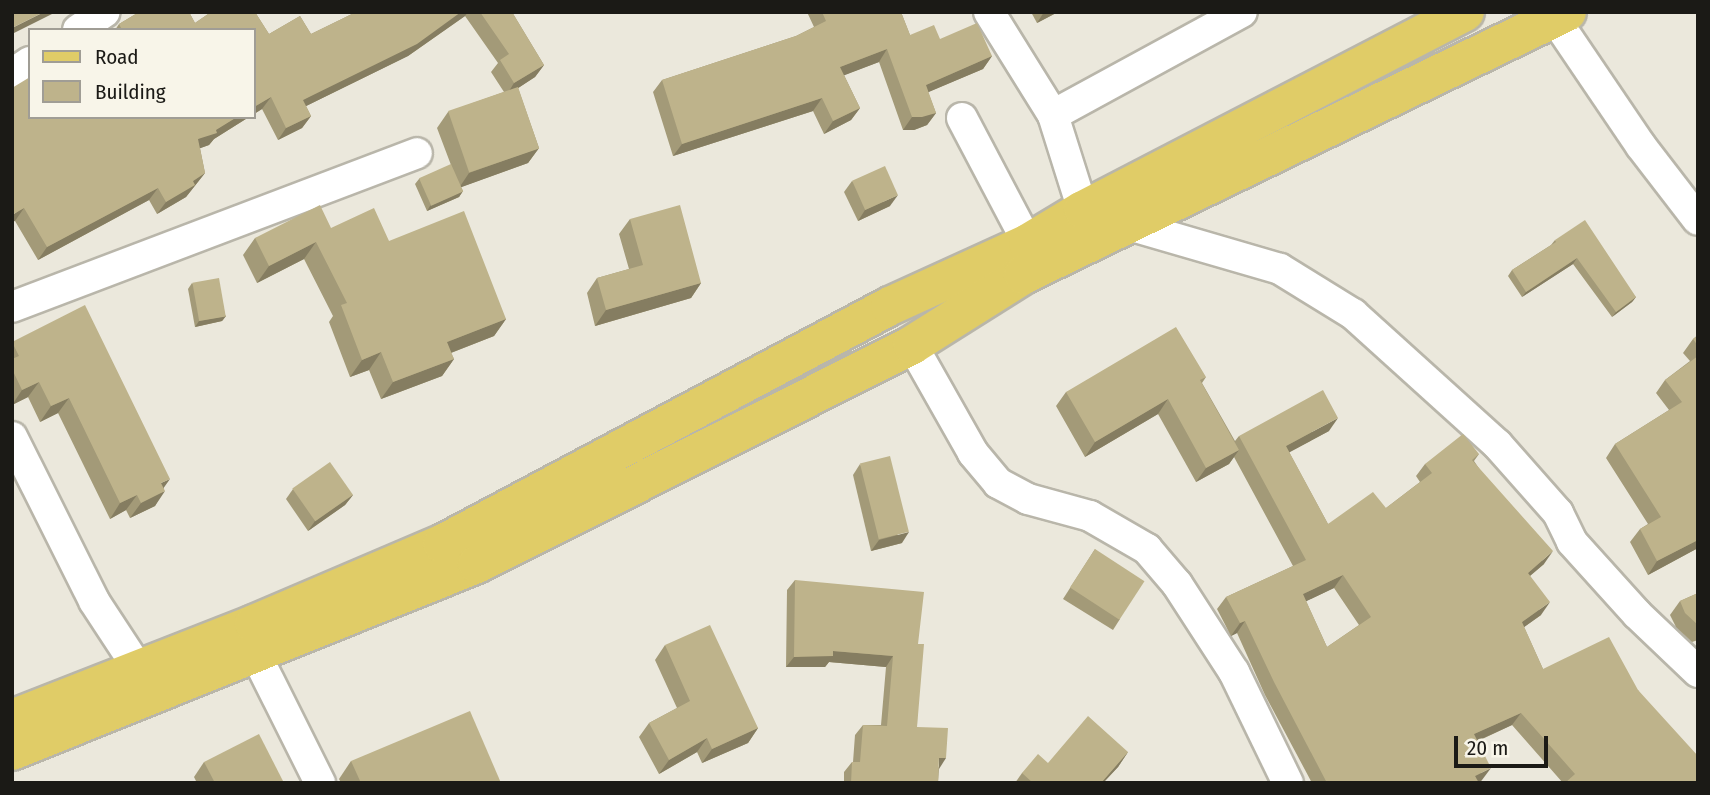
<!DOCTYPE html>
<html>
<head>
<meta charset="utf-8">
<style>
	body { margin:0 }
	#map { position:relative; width:1710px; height:795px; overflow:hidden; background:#ebe8dc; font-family:"Fira Sans Condensed",sans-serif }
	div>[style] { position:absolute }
	.roads { filter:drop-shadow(2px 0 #b9b6aa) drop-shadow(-2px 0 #b9b6aa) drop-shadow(0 2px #b9b6aa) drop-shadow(0 -2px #b9b6aa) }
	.minor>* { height:30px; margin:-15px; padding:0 15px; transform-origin:15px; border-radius:15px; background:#fff }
	.major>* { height:38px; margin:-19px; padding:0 19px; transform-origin:19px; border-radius:19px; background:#e0cc67 }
	.wall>* { inset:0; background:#a39a78 }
	.shaded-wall>* { inset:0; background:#857d61 }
	.building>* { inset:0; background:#beb38b; transform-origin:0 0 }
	span { translate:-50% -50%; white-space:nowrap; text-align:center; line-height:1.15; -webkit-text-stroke:6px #f8f5e9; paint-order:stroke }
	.frame { position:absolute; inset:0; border:14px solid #1b1a16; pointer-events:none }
	.legend { position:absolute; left:28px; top:28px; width:228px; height:91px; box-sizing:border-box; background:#f8f5e9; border:2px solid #a09d95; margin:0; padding:9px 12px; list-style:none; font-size:21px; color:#1b1a16 }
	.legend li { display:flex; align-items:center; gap:14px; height:35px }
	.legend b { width:35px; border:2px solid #a09d95 }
	.scale { position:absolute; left:1454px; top:736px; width:94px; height:32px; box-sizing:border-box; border:4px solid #1b1a16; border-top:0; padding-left:9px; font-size:21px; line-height:24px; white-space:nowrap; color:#1b1a16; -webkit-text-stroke:5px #f8f5e9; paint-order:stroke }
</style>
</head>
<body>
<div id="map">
	<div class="roads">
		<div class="minor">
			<i style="left:989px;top:12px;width:121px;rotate:58.1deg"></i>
			<i style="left:1053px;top:115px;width:100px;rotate:72.5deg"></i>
			<i style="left:1555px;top:19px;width:153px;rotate:55.9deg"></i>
			<i style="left:1641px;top:146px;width:93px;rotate:52.4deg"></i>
			<i style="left:78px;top:30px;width:32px;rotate:-34deg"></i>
			<i style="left:12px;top:74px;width:22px;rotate:-34deg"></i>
			<i style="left:1053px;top:115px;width:215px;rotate:-28.6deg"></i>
			<i style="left:962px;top:118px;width:141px;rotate:62.2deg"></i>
			<i style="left:1129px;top:225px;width:157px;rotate:16.2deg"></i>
			<i style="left:1280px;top:269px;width:86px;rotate:31.7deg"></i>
			<i style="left:1353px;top:314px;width:194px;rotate:42.1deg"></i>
			<i style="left:1497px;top:444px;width:92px;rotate:48.5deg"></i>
			<i style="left:1558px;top:513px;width:32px;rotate:64deg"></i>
			<i style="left:1572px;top:542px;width:97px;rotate:47.9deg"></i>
			<i style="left:1637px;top:614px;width:84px;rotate:43.6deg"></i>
			<i style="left:12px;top:307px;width:433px;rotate:-20.8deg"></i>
			<i style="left:912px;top:345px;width:124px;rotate:60.5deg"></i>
			<i style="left:973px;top:453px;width:39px;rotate:50deg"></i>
			<i style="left:998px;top:483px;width:34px;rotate:28deg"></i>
			<i style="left:1028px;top:499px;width:64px;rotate:15.3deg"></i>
			<i style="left:1090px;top:516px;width:66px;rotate:30.1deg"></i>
			<i style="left:1147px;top:549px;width:46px;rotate:49.4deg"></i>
			<i style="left:1177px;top:584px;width:105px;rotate:57.1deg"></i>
			<i style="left:1234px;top:672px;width:123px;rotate:64.1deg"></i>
			<i style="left:12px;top:437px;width:183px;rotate:63.4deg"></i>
			<i style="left:94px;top:601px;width:80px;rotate:56.7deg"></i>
			<i style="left:255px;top:653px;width:145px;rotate:63.4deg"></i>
		</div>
		<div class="major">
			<i style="left:12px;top:719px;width:260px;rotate:-21.4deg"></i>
			<i style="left:254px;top:624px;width:204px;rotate:-23.1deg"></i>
			<i style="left:442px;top:544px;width:507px;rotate:-27.98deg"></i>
			<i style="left:890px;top:306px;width:152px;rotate:-24.5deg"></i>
			<i style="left:1028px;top:243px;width:64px;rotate:-31deg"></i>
			<i style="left:1083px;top:210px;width:430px;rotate:-27.4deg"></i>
			<i style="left:12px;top:751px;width:501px;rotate:-21.91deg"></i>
			<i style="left:477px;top:564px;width:487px;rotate:-26.7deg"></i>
			<i style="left:912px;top:345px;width:131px;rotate:-32.2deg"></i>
			<i style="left:1023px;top:275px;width:604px;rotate:-25.8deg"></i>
		</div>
	</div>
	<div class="wall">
		<i style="clip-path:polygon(139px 12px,189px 12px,195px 23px,211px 12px,255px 12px,269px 34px,300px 16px,311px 34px,356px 12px,512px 12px,544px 65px,535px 77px,518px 88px,539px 148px,528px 163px,461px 187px,463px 191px,459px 197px,427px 211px,415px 184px,419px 179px,451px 165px,437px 128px,448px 112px,504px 92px,491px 72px,498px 63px,465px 16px,408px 56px,306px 106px,311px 116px,302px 128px,278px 140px,262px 109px,254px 114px,254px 30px,115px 30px,119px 24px)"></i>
		<i style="clip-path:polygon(807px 12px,901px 12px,910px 35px,940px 39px,992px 56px,983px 69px,928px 92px,936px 113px,927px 125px,914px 130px,903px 130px,879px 62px,844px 75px,860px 108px,851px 120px,824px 134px,813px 111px,673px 156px,653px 92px,662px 80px,796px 36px,814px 27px)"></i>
		<i style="clip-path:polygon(1031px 12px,1058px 12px,1037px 23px)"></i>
		<i style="clip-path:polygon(30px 117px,249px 117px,214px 139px,209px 145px,200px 148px,205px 173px,186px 197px,157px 214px,149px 200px,38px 260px,15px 221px)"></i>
		<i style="clip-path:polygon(852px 181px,890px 206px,858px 221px,844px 192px)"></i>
		<i style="clip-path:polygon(630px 219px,701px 283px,691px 298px,595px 326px,587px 293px,597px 278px,629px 269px,619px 234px)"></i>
		<i style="clip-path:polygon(331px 228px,389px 241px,506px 319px,494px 336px,451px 353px,454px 359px,442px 376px,381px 399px,369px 370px,350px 377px,329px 322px,333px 316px,304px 259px,257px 283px,243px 255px,255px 238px)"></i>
		<i style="clip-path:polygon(1555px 240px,1636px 297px,1632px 302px,1612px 317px,1573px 264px,1522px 297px,1508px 276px,1512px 270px,1551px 245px)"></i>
		<i style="clip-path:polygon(192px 283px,226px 316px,222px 321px,195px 327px,188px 289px)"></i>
		<i style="clip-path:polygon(1698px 335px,1698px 548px,1648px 575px,1630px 542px,1640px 529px,1648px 524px,1606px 458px,1615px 444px,1669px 410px,1656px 393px,1665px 380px,1690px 361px,1683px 353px,1693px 339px)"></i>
		<i style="clip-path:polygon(12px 342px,164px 488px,155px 506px,130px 518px,126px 510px,110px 519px,58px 413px,40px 422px,28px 397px,12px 405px)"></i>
		<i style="clip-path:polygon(evenodd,1206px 377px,1202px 383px,1235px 441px,1239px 436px,1329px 431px,1289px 452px,1328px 524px,1386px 508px,1420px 482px,1416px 476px,1425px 464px,1479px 454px,1474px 461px,1544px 564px,1530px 576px,1541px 615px,1524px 627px,1543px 669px,1638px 690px,1698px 783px,1563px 783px,1512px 725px,1478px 741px,1482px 780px,1479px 783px,1312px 783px,1265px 695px,1237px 633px,1231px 636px,1217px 609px,1226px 597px,1293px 566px,1234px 457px,1229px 464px,1196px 482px,1158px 414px,1085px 457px,1056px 406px,1066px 392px,1206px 377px,1334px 588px,1359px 625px,1327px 647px,1306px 601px,1334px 588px)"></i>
		<i style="clip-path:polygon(860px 464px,902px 543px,871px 551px,853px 475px)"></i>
		<i style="clip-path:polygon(293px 489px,353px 495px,345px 505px,308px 531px,286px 499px)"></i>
		<i style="clip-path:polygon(1095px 549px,1120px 619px,1113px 630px,1063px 599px)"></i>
		<i style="clip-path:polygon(795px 580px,918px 644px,917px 727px,939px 768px,938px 783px,844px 783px,844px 772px,852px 762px,853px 762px,855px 735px,863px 725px,881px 725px,886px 667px,829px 662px,825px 667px,786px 667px,787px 590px)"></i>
		<i style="clip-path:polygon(1698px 593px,1698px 640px,1692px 642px,1676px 627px,1670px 615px,1680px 601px)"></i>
		<i style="clip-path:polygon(665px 645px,758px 728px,748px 743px,702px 763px,697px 752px,659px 774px,639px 737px,649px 723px,677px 708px,655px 660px)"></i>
		<i style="clip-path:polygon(1128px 752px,1118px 767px,1103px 783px,1015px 783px,1022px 773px,1048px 763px)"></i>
		<i style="clip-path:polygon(351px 761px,501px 783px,341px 783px,339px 779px)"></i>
		<i style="clip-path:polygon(204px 762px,284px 783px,197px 783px,194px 777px)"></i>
	</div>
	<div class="shaded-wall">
		<i style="clip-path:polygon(44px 12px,56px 12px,12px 34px,12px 28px)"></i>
		<i style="clip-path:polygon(461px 12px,468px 12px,465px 16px,408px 56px,294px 112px,303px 100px)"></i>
		<i style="clip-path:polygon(1044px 12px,1058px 12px,1037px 23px)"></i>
		<i style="clip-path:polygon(887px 49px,879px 62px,832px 80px,840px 67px)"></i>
		<i style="clip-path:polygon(992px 56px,983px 69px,917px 97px,926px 85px)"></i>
		<i style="clip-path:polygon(544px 65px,535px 77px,506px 96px,514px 83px)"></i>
		<i style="clip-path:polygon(271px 97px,262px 109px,254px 114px,254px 107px)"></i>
		<i style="clip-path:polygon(822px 98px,813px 111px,673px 156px,682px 144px)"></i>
		<i style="clip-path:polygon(860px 108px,851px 120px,824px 134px,833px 121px)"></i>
		<i style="clip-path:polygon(936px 113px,927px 125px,914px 130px,903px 130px,912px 117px)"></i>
		<i style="clip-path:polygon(311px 116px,302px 128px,278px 140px,286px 128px)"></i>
		<i style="clip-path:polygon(237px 117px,249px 117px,214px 139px,209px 145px,190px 152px,198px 139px)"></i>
		<i style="clip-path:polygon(539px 148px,528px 163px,459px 188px,469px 173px)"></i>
		<i style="clip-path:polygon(205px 173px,186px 197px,157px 214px,166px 202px,193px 181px)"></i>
		<i style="clip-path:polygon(158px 188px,149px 200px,38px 260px,47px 247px)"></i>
		<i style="clip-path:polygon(463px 191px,459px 197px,427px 211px,430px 206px)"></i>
		<i style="clip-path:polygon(898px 195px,890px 206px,858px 221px,865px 210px)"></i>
		<i style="clip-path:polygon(24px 208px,15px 221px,12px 222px,12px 215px)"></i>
		<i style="clip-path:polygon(316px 242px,304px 259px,257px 283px,269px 266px)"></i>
		<i style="clip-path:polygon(1577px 258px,1573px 264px,1522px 297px,1526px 292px)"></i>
		<i style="clip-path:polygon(701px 283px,691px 298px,595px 326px,606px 310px)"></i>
		<i style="clip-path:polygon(1636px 297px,1632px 302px,1612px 317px,1616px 312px)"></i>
		<i style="clip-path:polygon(226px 316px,222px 321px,195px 327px,199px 321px)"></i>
		<i style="clip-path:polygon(506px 319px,494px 336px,435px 359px,447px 342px)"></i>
		<i style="clip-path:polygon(381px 352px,369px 370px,350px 377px,362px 360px)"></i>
		<i style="clip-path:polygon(454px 359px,442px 376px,381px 399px,393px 382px)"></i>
		<i style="clip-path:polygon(39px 382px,28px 397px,12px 405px,22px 390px)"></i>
		<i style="clip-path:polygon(69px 398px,58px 413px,40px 422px,51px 406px)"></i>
		<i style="clip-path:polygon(1168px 399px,1158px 414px,1085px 457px,1095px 442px)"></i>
		<i style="clip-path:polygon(1338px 418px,1329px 431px,1277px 459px,1286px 446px)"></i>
		<i style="clip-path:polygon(1239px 450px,1229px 464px,1196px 482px,1206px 468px)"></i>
		<i style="clip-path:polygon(170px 479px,160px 493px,165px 491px,155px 506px,130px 518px,141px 503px,161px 483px)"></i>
		<i style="clip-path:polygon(137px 495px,126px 510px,110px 519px,120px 503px)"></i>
		<i style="clip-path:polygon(353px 495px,345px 505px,308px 531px,315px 521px)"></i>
		<i style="clip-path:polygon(909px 532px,902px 543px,871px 551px,879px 540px)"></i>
		<i style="clip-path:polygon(1698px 540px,1698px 548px,1648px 575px,1657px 561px)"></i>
		<i style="clip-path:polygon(1553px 551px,1544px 564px,1519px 585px,1528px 573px)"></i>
		<i style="clip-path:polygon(1343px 575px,1334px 588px,1294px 607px,1303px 594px)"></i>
		<i style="clip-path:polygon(1550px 602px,1541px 615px,1513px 635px,1522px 622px)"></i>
		<i style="clip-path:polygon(1245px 621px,1237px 633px,1231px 636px,1240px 623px)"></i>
		<i style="clip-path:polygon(833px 651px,893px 656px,886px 667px,829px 662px,825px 667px,786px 667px,794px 657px)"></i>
		<i style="clip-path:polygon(1521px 713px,1512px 725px,1466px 746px,1474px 734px)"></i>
		<i style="clip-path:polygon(758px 728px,748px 743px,702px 763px,712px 749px)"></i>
		<i style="clip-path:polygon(707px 738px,697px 752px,659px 774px,669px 760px)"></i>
		<i style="clip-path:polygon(1128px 752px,1118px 767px,1103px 783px,1101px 783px)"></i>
		<i style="clip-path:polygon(939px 758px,946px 758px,939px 769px)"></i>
		<i style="clip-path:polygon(1491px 768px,1482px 780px,1477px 783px,1475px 776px)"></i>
	</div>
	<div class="building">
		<i style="clip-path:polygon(12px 12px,44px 12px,12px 28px)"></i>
		<i style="clip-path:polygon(139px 12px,189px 12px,195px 23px,211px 12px,255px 12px,269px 34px,300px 16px,311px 34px,356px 12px,461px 12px,417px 44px,303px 100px,311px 116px,286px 128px,271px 97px,254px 107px,254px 30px,122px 30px,119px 24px)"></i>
		<i style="clip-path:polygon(480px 12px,512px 12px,544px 65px,514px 83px,500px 60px,509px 54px)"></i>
		<i style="clip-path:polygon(822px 12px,901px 12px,910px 35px,934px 25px,940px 39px,977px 23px,992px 56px,926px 85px,936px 113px,922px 117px,912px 117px,887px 49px,840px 67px,860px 108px,833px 121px,822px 98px,682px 144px,662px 80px,796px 36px,826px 21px)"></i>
		<i style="clip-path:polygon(30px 77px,30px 117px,237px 117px,216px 130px,217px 133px,198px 139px,205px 173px,193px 181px,195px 185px,166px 202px,158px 188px,47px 247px,24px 208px,12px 215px,12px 88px)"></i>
		<i style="left:518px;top:87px;width:65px;height:74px;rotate:71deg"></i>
		<i style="left:451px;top:164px;width:30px;height:35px;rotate:66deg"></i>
		<i style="left:885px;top:166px;width:32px;height:36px;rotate:66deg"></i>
		<i style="clip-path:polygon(320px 205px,331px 228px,374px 208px,389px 241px,464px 211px,506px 319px,447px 342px,454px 359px,393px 382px,381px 352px,362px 360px,341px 305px,347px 303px,316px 242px,269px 266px,255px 238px)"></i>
		<i style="clip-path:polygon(680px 205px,701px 283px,606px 310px,597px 278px,643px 265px,630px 219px)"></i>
		<i style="clip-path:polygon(1585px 220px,1636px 297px,1616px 312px,1577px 258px,1526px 292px,1512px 270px,1556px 242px,1555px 240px)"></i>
		<i style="left:219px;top:278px;width:39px;height:27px;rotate:80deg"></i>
		<i style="clip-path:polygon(85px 305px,170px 479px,161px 483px,165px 491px,141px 503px,137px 495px,120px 503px,69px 398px,51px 406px,39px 382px,22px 390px,12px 369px,12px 359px,19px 356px,12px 342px)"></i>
		<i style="clip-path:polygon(1176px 327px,1206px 377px,1200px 380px,1239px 450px,1206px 468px,1168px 399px,1095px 442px,1066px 392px)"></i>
		<i style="clip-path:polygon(1698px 335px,1698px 346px,1693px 339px)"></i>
		<i style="clip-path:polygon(1698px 356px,1698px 540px,1657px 561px,1640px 529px,1661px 517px,1615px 444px,1682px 402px,1665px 380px)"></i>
		<i style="clip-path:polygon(evenodd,1323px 390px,1338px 418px,1286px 446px,1328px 524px,1373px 492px,1386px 508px,1432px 473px,1425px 464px,1463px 434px,1479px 454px,1472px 460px,1553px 551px,1528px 573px,1550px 602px,1522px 622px,1543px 669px,1609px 637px,1638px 690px,1698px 756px,1698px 783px,1565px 783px,1575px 774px,1521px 713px,1474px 734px,1491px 768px,1475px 776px,1479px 783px,1327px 783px,1274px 682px,1245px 621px,1240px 623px,1226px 597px,1306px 560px,1239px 436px,1323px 390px,1343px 575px,1371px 617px,1327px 647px,1303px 594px,1343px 575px)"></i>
		<i style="left:890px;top:456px;width:78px;height:31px;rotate:76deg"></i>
		<i style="left:330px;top:462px;width:40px;height:46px;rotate:55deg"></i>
		<i style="left:1095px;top:549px;width:59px;height:46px;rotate:33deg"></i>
		<i style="clip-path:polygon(795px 580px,924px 592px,918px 644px,924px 644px,917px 727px,948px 728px,946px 758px,939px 758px,938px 783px,851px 783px,852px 762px,860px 762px,863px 725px,887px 726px,893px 656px,833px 651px,833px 656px,794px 657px)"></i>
		<i style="clip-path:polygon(1698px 593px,1698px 625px,1685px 613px,1680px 601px)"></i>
		<i style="clip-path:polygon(710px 625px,758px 728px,712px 749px,707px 738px,669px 760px,649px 723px,690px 701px,665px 645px)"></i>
		<i style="clip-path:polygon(470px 711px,501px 783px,361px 783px,351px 761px)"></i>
		<i style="clip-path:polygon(1088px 716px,1128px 752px,1101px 783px,1033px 783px,1022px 773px,1038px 754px,1048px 763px)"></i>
		<i style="clip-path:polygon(259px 734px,284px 783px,215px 783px,204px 762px)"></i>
	</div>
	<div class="frame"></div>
	<ul class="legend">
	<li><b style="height:9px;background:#e0cc67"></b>Road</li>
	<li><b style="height:19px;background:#beb38b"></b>Building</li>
	</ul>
	<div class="scale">20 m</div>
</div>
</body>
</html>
